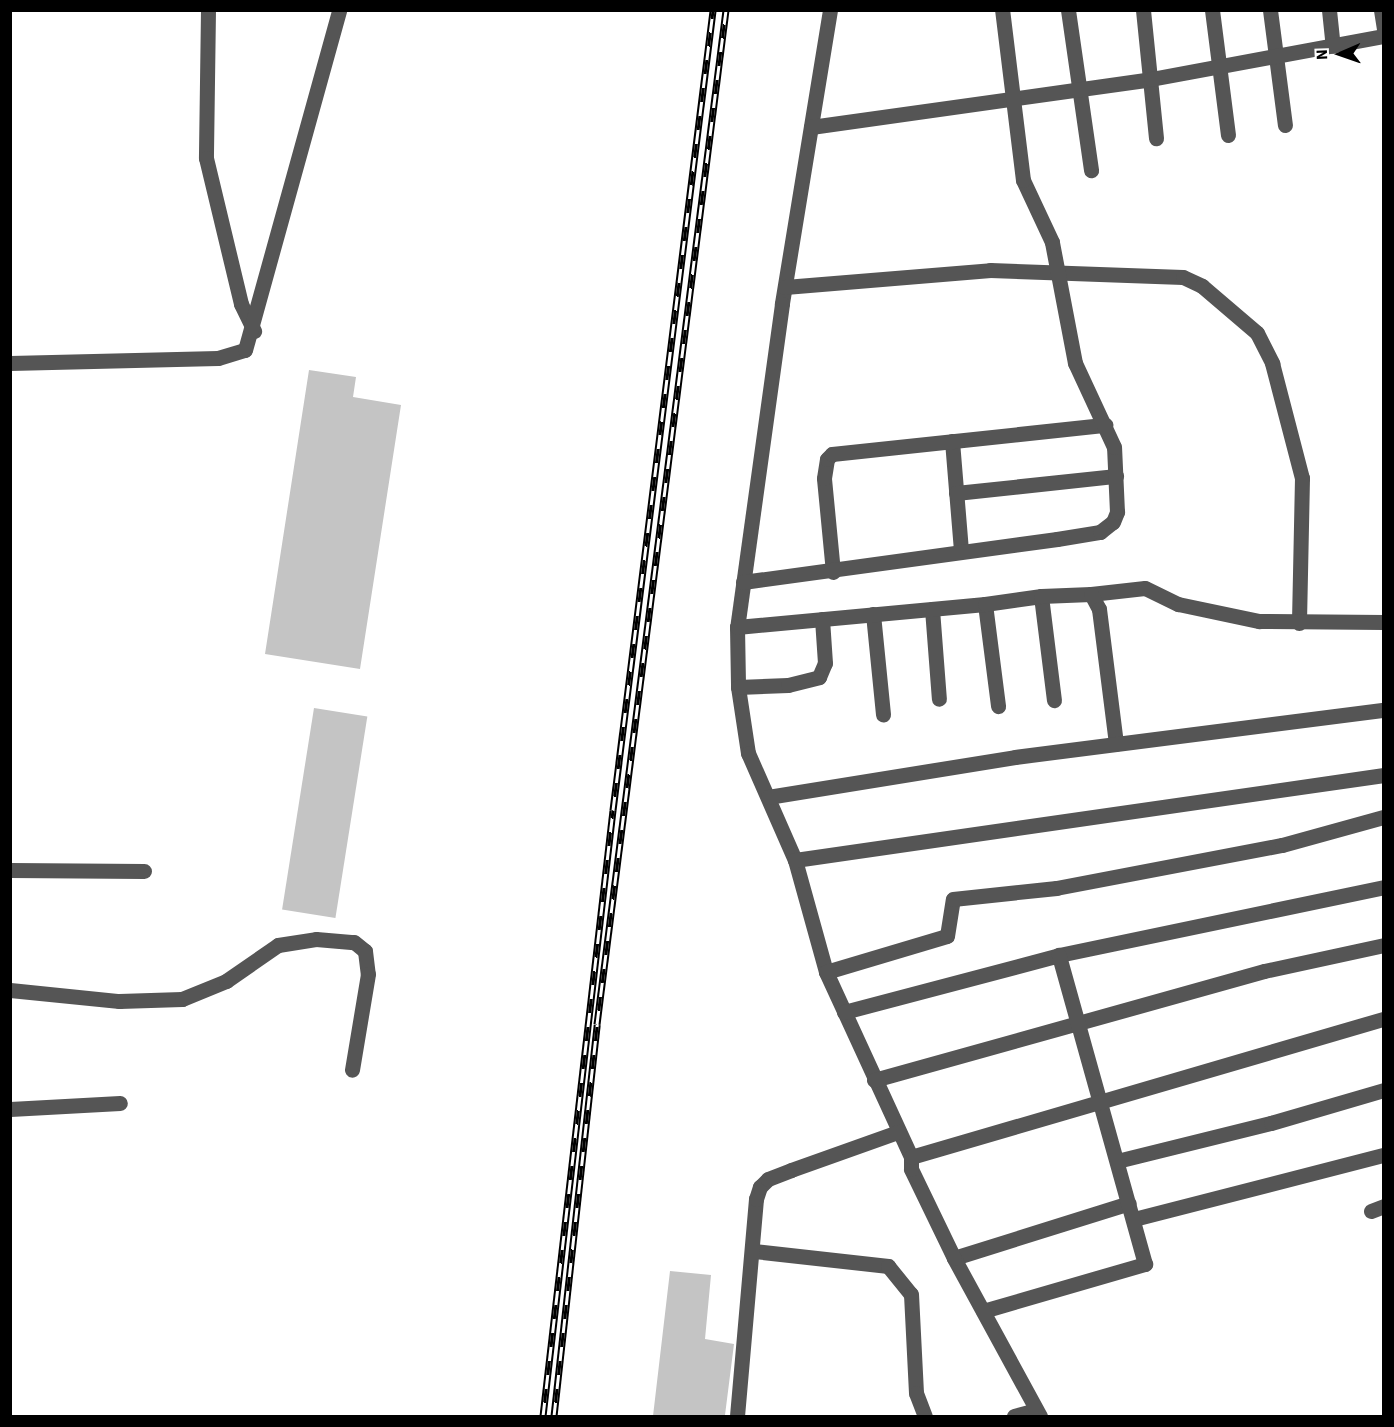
<!DOCTYPE html>
<html>
<head>
<meta charset="utf-8">
<style>
	body { margin:0 }
	#map { position:relative; width:1394px; height:1427px; overflow:hidden; background:#fff; font-family:"Source Sans 3",sans-serif }
	div>[style] { position:absolute }
	.building>* { inset:0; background:#c4c4c4; transform-origin:0 0 }
	.minor>* { height:15px; margin:-7.5px; padding:0 7.5px; transform-origin:7.5px; border-radius:7.5px; background:#555 }
	.rail>* { height:7px; margin-top:-3.5px; transform-origin:0; background:repeating-linear-gradient(90deg,#fff 0 14px,#000 0 28px); box-sizing:border-box; border-block:2px solid #000 }
	span { translate:-50% -50%; white-space:nowrap; text-align:center; line-height:1.15; -webkit-text-stroke:6px #fff; paint-order:stroke }
	.frame { position:absolute; inset:0; border:12px solid #000; pointer-events:none }
	.north { position:absolute; left:1310px; top:24px; width:60px; height:60px; -webkit-text-stroke:4px #fff; paint-order:stroke; rotate:268deg; font-size:16px; font-weight:700; line-height:24px; text-align:center; color:#000 }
	.north::after { content:''; display:block; margin:auto; width:21px; height:27px; background:#000; clip-path:polygon(50% 0,100% 100%,50% 72%,0 100%) }
</style>
</head>
<body>
<div id="map">
	<div class="building">
		<i style="clip-path:polygon(309px 370px,356px 377px,353px 397px,401px 405px,360px 669px,265px 654px)"></i>
		<i style="left:314px;top:708px;width:54px;height:204px;rotate:9deg"></i>
		<i style="clip-path:polygon(670px 1271px,711px 1275px,705px 1339px,734px 1344px,725px 1415px,653px 1416px)"></i>
	</div>
	<div class="minor">
		<i style="left:208px;top:10px;width:148px;rotate:90.8deg"></i>
		<i style="left:206px;top:158px;width:150px;rotate:76.5deg"></i>
		<i style="left:241px;top:304px;width:30px;rotate:64deg"></i>
		<i style="left:830px;top:10px;width:298px;rotate:99.3deg"></i>
		<i style="left:782px;top:304px;width:326px;rotate:97.9deg"></i>
		<i style="left:737px;top:627px;width:60px;rotate:89deg"></i>
		<i style="left:738px;top:687px;width:67px;rotate:81.4deg"></i>
		<i style="left:748px;top:753px;width:117px;rotate:66.3deg"></i>
		<i style="left:795px;top:860px;width:116px;rotate:74.5deg"></i>
		<i style="left:826px;top:972px;width:204px;rotate:65.3deg"></i>
		<i style="left:1068px;top:10px;width:162px;rotate:81.8deg"></i>
		<i style="left:1143px;top:10px;width:129px;rotate:84.2deg"></i>
		<i style="left:1212px;top:10px;width:126px;rotate:82.7deg"></i>
		<i style="left:1270px;top:10px;width:116px;rotate:82.6deg"></i>
		<i style="left:1329px;top:10px;width:36px;rotate:84deg"></i>
		<i style="left:1381px;top:10px;width:19px;rotate:81deg"></i>
		<i style="left:811px;top:127px;width:343px;rotate:-8deg"></i>
		<i style="left:1151px;top:79px;width:237px;rotate:-10.5deg"></i>
		<i style="left:785px;top:287px;width:206px;rotate:-4.7deg"></i>
		<i style="left:990px;top:270px;width:193px;rotate:2.1deg"></i>
		<i style="left:1183px;top:277px;width:21px;rotate:25deg"></i>
		<i style="left:1202px;top:286px;width:72px;rotate:40.5deg"></i>
		<i style="left:1257px;top:333px;width:34px;rotate:63deg"></i>
		<i style="left:1272px;top:363px;width:119px;rotate:75.4deg"></i>
		<i style="left:1302px;top:478px;width:145px;rotate:91.2deg"></i>
		<i style="left:10px;top:363px;width:208px;rotate:-1.4deg"></i>
		<i style="left:218px;top:358px;width:28px;rotate:-17deg"></i>
		<i style="left:245px;top:350px;width:353px;rotate:-74.5deg"></i>
		<i style="left:952px;top:441px;width:110px;rotate:85.3deg"></i>
		<i style="left:956px;top:493px;width:161px;rotate:-6.1deg"></i>
		<i style="left:833px;top:572px;width:94px;rotate:-95.5deg"></i>
		<i style="left:824px;top:478px;width:19px;rotate:-81deg"></i>
		<i style="left:827px;top:459px;width:7px;rotate:-45deg"></i>
		<i style="left:832px;top:454px;width:275px;rotate:-6.1deg"></i>
		<i style="left:743px;top:582px;width:317px;rotate:-7.8deg"></i>
		<i style="left:1057px;top:539px;width:44px;rotate:-9.2deg"></i>
		<i style="left:1100px;top:532px;width:16px;rotate:-38deg"></i>
		<i style="left:1113px;top:522px;width:11px;rotate:-68deg"></i>
		<i style="left:1117px;top:512px;width:65px;rotate:-92.6deg"></i>
		<i style="left:1114px;top:447px;width:93px;rotate:-114.9deg"></i>
		<i style="left:1075px;top:363px;width:123px;rotate:-100.8deg"></i>
		<i style="left:1052px;top:242px;width:68px;rotate:-115.1deg"></i>
		<i style="left:1023px;top:180px;width:171px;rotate:-97deg"></i>
		<i style="left:1091px;top:594px;width:54px;rotate:-6.3deg"></i>
		<i style="left:1145px;top:588px;width:37px;rotate:26deg"></i>
		<i style="left:1178px;top:604px;width:83px;rotate:11.9deg"></i>
		<i style="left:1259px;top:621px;width:125px;rotate:0.5deg"></i>
		<i style="left:1041px;top:596px;width:105px;rotate:82.9deg"></i>
		<i style="left:985px;top:604px;width:103px;rotate:82.7deg"></i>
		<i style="left:932px;top:609px;width:90px;rotate:85.6deg"></i>
		<i style="left:873px;top:614px;width:101px;rotate:84.3deg"></i>
		<i style="left:737px;top:627px;width:249px;rotate:-5.3deg"></i>
		<i style="left:985px;top:604px;width:57px;rotate:-8.1deg"></i>
		<i style="left:1041px;top:596px;width:50px;rotate:-2.3deg"></i>
		<i style="left:1091px;top:594px;width:17px;rotate:62deg"></i>
		<i style="left:1099px;top:609px;width:136px;rotate:82.8deg"></i>
		<i style="left:738px;top:687px;width:50px;rotate:-2.3deg"></i>
		<i style="left:788px;top:685px;width:32px;rotate:-14deg"></i>
		<i style="left:819px;top:677px;width:15px;rotate:-67deg"></i>
		<i style="left:825px;top:663px;width:44px;rotate:-93.9deg"></i>
		<i style="left:768px;top:797px;width:250px;rotate:-9.2deg"></i>
		<i style="left:1015px;top:757px;width:372px;rotate:-7.3deg"></i>
		<i style="left:795px;top:860px;width:595px;rotate:-8.21deg"></i>
		<i style="left:10px;top:870px;width:134px;rotate:0.4deg"></i>
		<i style="left:826px;top:972px;width:126px;rotate:-16.6deg"></i>
		<i style="left:947px;top:936px;width:37px;rotate:-81deg"></i>
		<i style="left:953px;top:899px;width:104px;rotate:-6.1deg"></i>
		<i style="left:1056px;top:888px;width:230px;rotate:-10.8deg"></i>
		<i style="left:1282px;top:845px;width:106px;rotate:-15.4deg"></i>
		<i style="left:10px;top:990px;width:110px;rotate:5.8deg"></i>
		<i style="left:119px;top:1001px;width:63px;rotate:-1.8deg"></i>
		<i style="left:182px;top:999px;width:48px;rotate:-22.2deg"></i>
		<i style="left:226px;top:981px;width:63px;rotate:-34.7deg"></i>
		<i style="left:278px;top:945px;width:38px;rotate:-9deg"></i>
		<i style="left:316px;top:939px;width:38px;rotate:5deg"></i>
		<i style="left:354px;top:942px;width:14px;rotate:39deg"></i>
		<i style="left:365px;top:951px;width:23px;rotate:83deg"></i>
		<i style="left:368px;top:974px;width:97px;rotate:99.5deg"></i>
		<i style="left:844px;top:1012px;width:222px;rotate:-14.8deg"></i>
		<i style="left:1059px;top:955px;width:332px;rotate:-11.8deg"></i>
		<i style="left:874px;top:1080px;width:405px;rotate:-15.6deg"></i>
		<i style="left:1264px;top:971px;width:123px;rotate:-12.2deg"></i>
		<i style="left:10px;top:1109px;width:110px;rotate:-3.1deg"></i>
		<i style="left:1117px;top:1161px;width:159px;rotate:-13.9deg"></i>
		<i style="left:1271px;top:1123px;width:118px;rotate:-16.3deg"></i>
		<i style="left:1371px;top:1211px;width:14px;rotate:-21deg"></i>
		<i style="left:1134px;top:1219px;width:258px;rotate:-14.4deg"></i>
		<i style="left:754px;top:1251px;width:135px;rotate:6.4deg"></i>
		<i style="left:888px;top:1266px;width:36px;rotate:51deg"></i>
		<i style="left:911px;top:1294px;width:99px;rotate:87.1deg"></i>
		<i style="left:916px;top:1393px;width:25px;rotate:69deg"></i>
		<i style="left:954px;top:1258px;width:183px;rotate:-17.4deg"></i>
		<i style="left:983px;top:1311px;width:169px;rotate:-16.2deg"></i>
		<i style="left:1145px;top:1264px;width:321px;rotate:-105.6deg"></i>
		<i style="left:737px;top:1416px;width:218px;rotate:-85deg"></i>
		<i style="left:756px;top:1199px;width:13px;rotate:-72deg"></i>
		<i style="left:760px;top:1187px;width:11px;rotate:-45deg"></i>
		<i style="left:768px;top:1179px;width:25px;rotate:-21deg"></i>
		<i style="left:791px;top:1170px;width:114px;rotate:-19.6deg"></i>
		<i style="left:1014px;top:1416px;width:23px;rotate:-15deg"></i>
		<i style="left:1040px;top:1416px;width:180px;rotate:-118.6deg"></i>
		<i style="left:954px;top:1258px;width:99px;rotate:-115.8deg"></i>
		<i style="left:911px;top:1169px;width:12px;rotate:-90deg"></i>
		<i style="left:911px;top:1157px;width:493px;rotate:-16.3deg"></i>
	</div>
	<div class="rail">
		<i style="left:543px;top:1416px;width:610px;rotate:-83.41deg"></i>
		<i style="left:613px;top:810px;width:806px;rotate:-82.87deg"></i>
		<i style="left:554px;top:1416px;width:394px;rotate:-83.7deg"></i>
		<i style="left:597px;top:1024px;width:1022px;rotate:-82.75deg"></i>
	</div>
	<div class="frame"></div>
	<div class="north">N</div>
</div>
</body>
</html>
